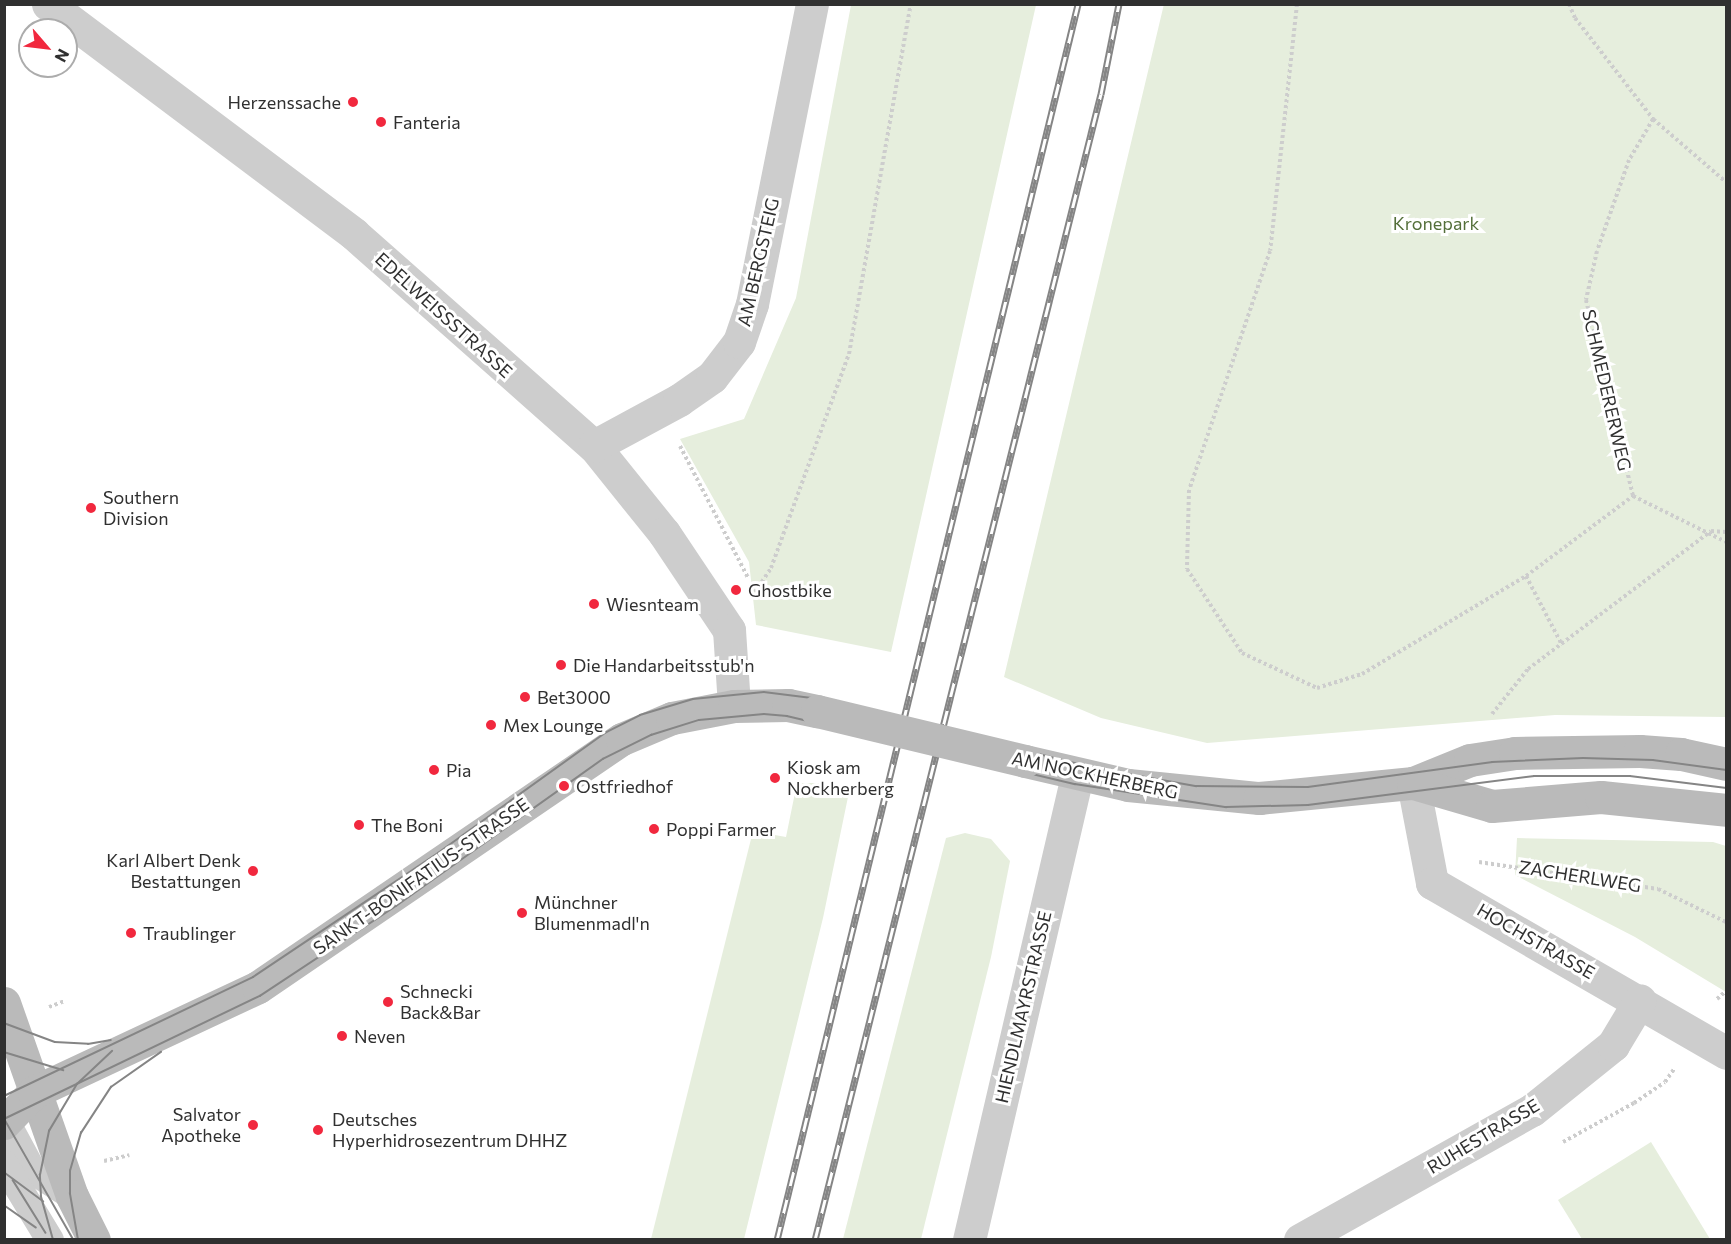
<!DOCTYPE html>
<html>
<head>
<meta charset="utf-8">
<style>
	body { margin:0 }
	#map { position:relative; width:1731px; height:1244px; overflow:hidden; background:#fff; font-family:Commissioner,sans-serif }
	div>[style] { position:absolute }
	.green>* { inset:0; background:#e6eedd }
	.path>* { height:4px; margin-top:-2px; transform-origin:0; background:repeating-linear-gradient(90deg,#cdcdcd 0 3px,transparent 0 6px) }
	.service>* { height:28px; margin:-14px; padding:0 14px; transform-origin:14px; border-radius:14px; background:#cdcdcd }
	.minor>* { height:33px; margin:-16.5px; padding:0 16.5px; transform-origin:16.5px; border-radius:16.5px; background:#cdcdcd }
	.secondary>* { height:33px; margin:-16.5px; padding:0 16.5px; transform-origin:16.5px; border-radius:16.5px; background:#bababa }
	.tram>* { height:1.5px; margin:-0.75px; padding:0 0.75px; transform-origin:0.75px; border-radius:0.75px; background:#858585 }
	.rail>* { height:7px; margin-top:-3.5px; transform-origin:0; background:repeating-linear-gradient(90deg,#fff 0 14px,#858585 0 28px); box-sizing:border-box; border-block:2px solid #858585 }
	.secondary-bridge>* { height:33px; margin:-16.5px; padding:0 16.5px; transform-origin:16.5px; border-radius:16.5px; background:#bababa }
	.dots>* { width:16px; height:16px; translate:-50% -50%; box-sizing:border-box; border:3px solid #fff; border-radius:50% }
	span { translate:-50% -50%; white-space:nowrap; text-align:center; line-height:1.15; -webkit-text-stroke:6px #fff; paint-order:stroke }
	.poi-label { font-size:18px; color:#303030 }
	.right { translate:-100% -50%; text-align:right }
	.left { translate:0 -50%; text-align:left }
	.park-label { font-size:18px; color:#546f3a }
	.street-label { font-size:18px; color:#303030 }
	.frame { position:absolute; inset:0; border:6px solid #303030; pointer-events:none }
	.north { position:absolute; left:18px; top:18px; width:60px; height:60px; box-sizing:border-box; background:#fff; border:2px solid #acacac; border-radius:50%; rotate:118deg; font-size:16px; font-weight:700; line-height:24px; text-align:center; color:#303030 }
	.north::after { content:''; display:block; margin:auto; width:21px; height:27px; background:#f1283e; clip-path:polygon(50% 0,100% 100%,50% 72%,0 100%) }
</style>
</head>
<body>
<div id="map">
	<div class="green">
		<i style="clip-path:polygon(1164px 4px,1726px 5px,1726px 717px,1555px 715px,1207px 743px,1101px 718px,1004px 677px)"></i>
		<i style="clip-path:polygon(851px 5px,1036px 5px,891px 652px,756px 625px,749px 562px,680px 439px,744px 419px,796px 298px)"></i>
		<i style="clip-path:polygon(797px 783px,822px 783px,848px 797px,823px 918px,744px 1239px,651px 1239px,753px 831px,786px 837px)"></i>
		<i style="clip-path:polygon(965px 833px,991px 839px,1010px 861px,991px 957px,921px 1239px,843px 1239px,946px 838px)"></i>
		<i style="clip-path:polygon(1517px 838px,1713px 842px,1726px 846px,1726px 992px,1635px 937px,1515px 875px)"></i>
		<i style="clip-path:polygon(1651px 1142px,1710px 1239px,1582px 1239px,1558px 1200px)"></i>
	</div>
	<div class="path">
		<i style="left:1297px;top:4px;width:248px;rotate:96.2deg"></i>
		<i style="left:1270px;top:251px;width:252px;rotate:108.7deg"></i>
		<i style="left:1189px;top:490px;width:79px;rotate:91.5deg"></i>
		<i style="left:1187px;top:569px;width:100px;rotate:56.8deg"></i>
		<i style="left:1242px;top:653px;width:83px;rotate:25deg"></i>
		<i style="left:1317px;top:688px;width:47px;rotate:-17.3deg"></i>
		<i style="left:1362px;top:674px;width:191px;rotate:-30.9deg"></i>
		<i style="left:1526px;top:576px;width:134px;rotate:-36.8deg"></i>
		<i style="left:1569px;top:4px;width:15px;rotate:67deg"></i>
		<i style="left:1575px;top:18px;width:128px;rotate:52.3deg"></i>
		<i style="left:1653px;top:119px;width:96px;rotate:40.8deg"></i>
		<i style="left:1653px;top:119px;width:48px;rotate:120.3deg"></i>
		<i style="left:1629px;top:160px;width:96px;rotate:109.4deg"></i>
		<i style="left:1597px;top:251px;width:50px;rotate:102.7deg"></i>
		<i style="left:1586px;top:300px;width:202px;rotate:76.5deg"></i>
		<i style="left:1633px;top:496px;width:104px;rotate:26.3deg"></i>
		<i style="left:680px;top:446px;width:148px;rotate:62.7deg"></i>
		<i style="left:1526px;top:576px;width:78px;rotate:62.4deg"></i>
		<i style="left:755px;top:592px;width:29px;rotate:-56deg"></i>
		<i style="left:771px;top:568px;width:228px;rotate:-70deg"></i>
		<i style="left:849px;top:354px;width:355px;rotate:-80deg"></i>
		<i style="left:1492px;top:714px;width:58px;rotate:-51.3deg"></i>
		<i style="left:1528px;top:669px;width:229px;rotate:-37deg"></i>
		<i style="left:1711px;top:531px;width:15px;rotate:4deg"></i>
		<i style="left:1479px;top:862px;width:181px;rotate:8.6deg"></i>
		<i style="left:1658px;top:889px;width:76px;rotate:25.9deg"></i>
		<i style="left:1717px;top:999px;width:12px;rotate:-42deg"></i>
		<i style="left:49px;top:1007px;width:17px;rotate:-21deg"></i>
		<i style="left:1563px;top:1142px;width:81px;rotate:-28.8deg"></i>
		<i style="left:1634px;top:1103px;width:37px;rotate:-34deg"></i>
		<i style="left:1665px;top:1082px;width:16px;rotate:-55deg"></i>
		<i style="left:104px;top:1161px;width:26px;rotate:-13deg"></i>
	</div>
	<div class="service">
		<i style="left:4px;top:1118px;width:59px;rotate:61.7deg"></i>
		<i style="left:32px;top:1170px;width:48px;rotate:33deg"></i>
		<i style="left:4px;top:1164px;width:89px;rotate:58.8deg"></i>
	</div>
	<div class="minor">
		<i style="left:48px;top:4px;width:383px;rotate:36.9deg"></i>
		<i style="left:354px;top:234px;width:320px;rotate:41.5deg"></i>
		<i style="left:594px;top:446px;width:112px;rotate:51.2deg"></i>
		<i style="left:664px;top:533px;width:117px;rotate:56.2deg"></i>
		<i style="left:729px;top:630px;width:76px;rotate:86.2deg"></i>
		<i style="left:594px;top:446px;width:97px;rotate:-28.4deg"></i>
		<i style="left:679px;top:400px;width:40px;rotate:-34.9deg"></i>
		<i style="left:712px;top:377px;width:44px;rotate:-52.4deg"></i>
		<i style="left:739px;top:342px;width:40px;rotate:-71.1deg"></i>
		<i style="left:752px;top:304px;width:306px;rotate:-78.7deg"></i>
		<i style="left:1413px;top:783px;width:102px;rotate:79.2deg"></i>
		<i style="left:1432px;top:883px;width:340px;rotate:30deg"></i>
		<i style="left:969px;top:1240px;width:477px;rotate:-76.9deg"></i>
		<i style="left:1300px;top:1240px;width:266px;rotate:-29.3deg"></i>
		<i style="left:1532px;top:1110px;width:104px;rotate:-38.7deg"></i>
		<i style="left:1613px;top:1045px;width:52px;rotate:-59deg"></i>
	</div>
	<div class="secondary">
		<i style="left:1025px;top:761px;width:106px;rotate:13.1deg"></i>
		<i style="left:1128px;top:785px;width:132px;rotate:5.7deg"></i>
		<i style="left:1259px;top:798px;width:155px;rotate:-5.6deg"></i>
		<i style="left:1413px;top:783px;width:61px;rotate:-22deg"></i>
		<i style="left:1470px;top:760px;width:46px;rotate:-8.8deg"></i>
		<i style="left:1515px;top:753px;width:125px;rotate:-0.9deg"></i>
		<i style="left:1640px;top:751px;width:41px;rotate:4.2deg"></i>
		<i style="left:1681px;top:754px;width:46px;rotate:12.5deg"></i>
		<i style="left:1413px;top:783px;width:82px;rotate:16.2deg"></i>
		<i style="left:1492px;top:806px;width:109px;rotate:-4.7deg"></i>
		<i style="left:1601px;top:797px;width:126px;rotate:5.9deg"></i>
		<i style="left:4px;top:1003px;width:205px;rotate:70.6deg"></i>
		<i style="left:72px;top:1196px;width:49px;rotate:63.4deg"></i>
		<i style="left:4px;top:1123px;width:43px;rotate:-45.9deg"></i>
		<i style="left:34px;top:1092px;width:247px;rotate:-25.1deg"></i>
		<i style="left:258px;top:987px;width:440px;rotate:-34.3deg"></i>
		<i style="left:622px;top:739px;width:54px;rotate:-22.8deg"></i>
		<i style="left:672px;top:718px;width:63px;rotate:-11deg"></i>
		<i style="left:734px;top:706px;width:54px;rotate:-1.1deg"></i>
		<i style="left:788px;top:705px;width:30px;rotate:12deg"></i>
	</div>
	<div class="tram">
		<i style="left:4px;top:1023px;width:54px;rotate:20.4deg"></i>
		<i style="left:55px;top:1042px;width:33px;rotate:3deg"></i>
		<i style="left:88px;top:1044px;width:23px;rotate:-10deg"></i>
		<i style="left:4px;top:1052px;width:62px;rotate:17deg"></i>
		<i style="left:4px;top:1096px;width:276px;rotate:-25.5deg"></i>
		<i style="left:253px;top:977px;width:223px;rotate:-33.8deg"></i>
		<i style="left:438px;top:853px;width:206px;rotate:-35.7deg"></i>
		<i style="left:605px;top:733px;width:39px;rotate:-27deg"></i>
		<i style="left:640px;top:715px;width:55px;rotate:-16.8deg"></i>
		<i style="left:693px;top:699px;width:71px;rotate:-5.6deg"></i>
		<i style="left:764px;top:692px;width:56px;rotate:7.1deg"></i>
		<i style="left:820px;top:699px;width:278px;rotate:14.1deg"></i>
		<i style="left:1090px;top:767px;width:108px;rotate:10.2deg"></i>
		<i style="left:1196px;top:786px;width:112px;rotate:0.5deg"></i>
		<i style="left:1308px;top:787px;width:186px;rotate:-7.7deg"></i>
		<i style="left:1492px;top:762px;width:91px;rotate:-2.5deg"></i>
		<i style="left:1583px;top:758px;width:70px;rotate:1.6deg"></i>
		<i style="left:1653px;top:760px;width:74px;rotate:7.8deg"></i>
		<i style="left:4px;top:1118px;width:141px;rotate:60.2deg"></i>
		<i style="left:4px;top:1119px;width:284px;rotate:-25.7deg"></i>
		<i style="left:260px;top:996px;width:163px;rotate:-33.5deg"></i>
		<i style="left:396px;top:906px;width:254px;rotate:-35.4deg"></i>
		<i style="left:603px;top:759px;width:54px;rotate:-26.6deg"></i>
		<i style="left:651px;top:735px;width:50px;rotate:-17.4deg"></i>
		<i style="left:699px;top:720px;width:65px;rotate:-5.3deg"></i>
		<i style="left:764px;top:714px;width:23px;rotate:5deg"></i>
		<i style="left:787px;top:716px;width:296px;rotate:13.3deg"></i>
		<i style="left:1075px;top:784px;width:153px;rotate:8.7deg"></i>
		<i style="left:1226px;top:807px;width:82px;rotate:-1.4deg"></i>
		<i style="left:1308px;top:805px;width:228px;rotate:-7.3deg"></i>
		<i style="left:1534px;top:776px;width:96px"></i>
		<i style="left:1630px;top:776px;width:97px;rotate:7.1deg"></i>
		<i style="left:4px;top:1172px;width:49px;rotate:36.6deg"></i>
		<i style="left:13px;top:1180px;width:62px;rotate:58.1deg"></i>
		<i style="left:4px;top:1205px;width:39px;rotate:35deg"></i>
		<i style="left:53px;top:1240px;width:45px;rotate:-105.6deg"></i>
		<i style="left:41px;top:1197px;width:22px;rotate:-93deg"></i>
		<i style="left:40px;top:1175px;width:45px;rotate:-78.4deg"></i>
		<i style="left:49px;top:1131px;width:55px;rotate:-59.2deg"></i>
		<i style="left:77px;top:1084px;width:48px;rotate:-43.3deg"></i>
		<i style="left:78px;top:1240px;width:47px;rotate:-99.9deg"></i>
		<i style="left:70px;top:1194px;width:23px;rotate:-90deg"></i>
		<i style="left:70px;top:1171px;width:40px;rotate:-74deg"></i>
		<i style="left:81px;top:1133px;width:55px;rotate:-56.9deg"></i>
		<i style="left:111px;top:1087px;width:61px;rotate:-35deg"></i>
	</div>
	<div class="rail">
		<i style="left:777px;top:1240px;width:1272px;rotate:-76.31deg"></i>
		<i style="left:815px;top:1240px;width:1181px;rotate:-75.99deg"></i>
		<i style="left:1101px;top:94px;width:92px;rotate:-78.7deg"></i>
	</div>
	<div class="secondary-bridge">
		<i style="left:817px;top:711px;width:214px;rotate:13.5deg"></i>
	</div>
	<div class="dots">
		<i style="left:353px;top:102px;background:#f1283e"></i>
		<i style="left:381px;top:122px;background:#f1283e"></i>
		<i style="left:91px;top:508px;background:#f1283e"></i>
		<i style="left:736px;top:590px;background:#f1283e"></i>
		<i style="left:594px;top:604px;background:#f1283e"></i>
		<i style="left:561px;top:665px;background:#f1283e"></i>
		<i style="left:525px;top:697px;background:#f1283e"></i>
		<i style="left:491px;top:725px;background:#f1283e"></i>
		<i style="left:434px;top:770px;background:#f1283e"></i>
		<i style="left:775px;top:778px;background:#f1283e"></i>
		<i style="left:564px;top:786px;background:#f1283e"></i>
		<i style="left:359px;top:825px;background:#f1283e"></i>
		<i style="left:654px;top:829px;background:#f1283e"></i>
		<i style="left:253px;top:871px;background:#f1283e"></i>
		<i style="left:522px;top:913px;background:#f1283e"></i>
		<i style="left:131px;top:933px;background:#f1283e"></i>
		<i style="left:388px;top:1002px;background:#f1283e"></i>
		<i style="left:342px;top:1036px;background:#f1283e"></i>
		<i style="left:253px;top:1125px;background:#f1283e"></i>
		<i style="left:318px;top:1130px;background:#f1283e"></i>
	</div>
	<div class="poi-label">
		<span class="right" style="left:341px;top:102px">Herzenssache</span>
		<span class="left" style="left:393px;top:122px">Fanteria</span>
		<span class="left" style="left:103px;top:508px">Southern<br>Division</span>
		<span class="left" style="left:748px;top:590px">Ghostbike</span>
		<span class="left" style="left:606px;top:604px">Wiesnteam</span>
		<span class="left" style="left:573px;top:665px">Die Handarbeitsstub'n</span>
		<span class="left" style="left:537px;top:697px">Bet3000</span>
		<span class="left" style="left:503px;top:725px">Mex Lounge</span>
		<span class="left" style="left:787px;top:778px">Kiosk am<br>Nockherberg</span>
		<span class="left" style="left:446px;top:770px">Pia</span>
		<span class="left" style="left:576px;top:786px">Ostfriedhof</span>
		<span class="left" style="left:371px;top:825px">The Boni</span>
		<span class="left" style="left:666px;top:829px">Poppi Farmer</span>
		<span class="right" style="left:241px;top:871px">Karl Albert Denk<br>Bestattungen</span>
		<span class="left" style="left:534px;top:913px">Münchner<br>Blumenmadl'n</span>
		<span class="left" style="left:143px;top:933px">Traublinger</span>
		<span class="left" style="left:400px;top:1002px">Schnecki<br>Back&amp;Bar</span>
		<span class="left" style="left:354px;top:1036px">Neven</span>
		<span class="right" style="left:241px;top:1125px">Salvator<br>Apotheke</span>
		<span class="left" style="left:332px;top:1130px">Deutsches<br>Hyperhidrosezentrum DHHZ</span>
	</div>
	<div class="park-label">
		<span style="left:1436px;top:223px">Kronepark</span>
	</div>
	<div class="street-label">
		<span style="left:758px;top:262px;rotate:-77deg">AM BERGSTEIG</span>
		<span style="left:444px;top:315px;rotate:42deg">EDELWEISSSTRASSE</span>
		<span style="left:1607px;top:390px;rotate:77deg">SCHMEDERERWEG</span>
		<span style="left:1095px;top:775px;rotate:12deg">AM NOCKHERBERG</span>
		<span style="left:421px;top:876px;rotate:-35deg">SANKT-BONIFATIUS-STRASSE</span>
		<span style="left:1580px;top:876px;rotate:9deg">ZACHERLWEG</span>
		<span style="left:1536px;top:941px;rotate:30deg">HOCHSTRASSE</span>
		<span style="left:1023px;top:1007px;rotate:-77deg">HIENDLMAYRSTRASSE</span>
		<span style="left:1483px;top:1136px;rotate:-31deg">RUHESTRASSE</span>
	</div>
	<div class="frame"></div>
	<div class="north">N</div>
</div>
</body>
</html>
